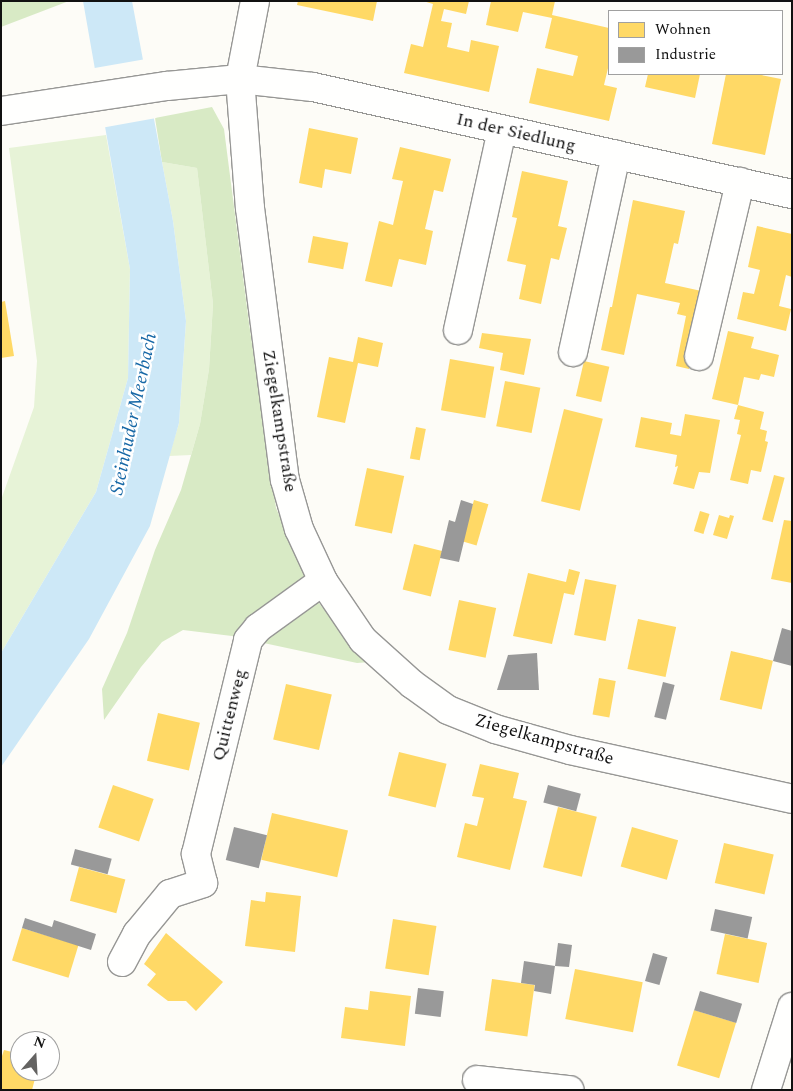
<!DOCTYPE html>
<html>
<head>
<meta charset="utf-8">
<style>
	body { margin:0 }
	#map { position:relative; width:793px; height:1091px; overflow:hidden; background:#fdfcf7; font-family:Spectral,serif }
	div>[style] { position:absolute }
	.green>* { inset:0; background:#e7f3d7 }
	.forest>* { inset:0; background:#d8eac5 }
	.water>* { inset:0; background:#cde8f7 }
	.pier>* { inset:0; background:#fdfcf7; transform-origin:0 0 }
	.homes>* { inset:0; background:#ffd966; transform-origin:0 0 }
	.industry>* { inset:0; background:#999; transform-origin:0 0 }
	.roads { filter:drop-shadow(1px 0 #979795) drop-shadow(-1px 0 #979795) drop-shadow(0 1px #979795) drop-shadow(0 -1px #979795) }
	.minor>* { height:28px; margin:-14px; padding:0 14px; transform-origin:14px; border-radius:14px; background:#fffffe }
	span { translate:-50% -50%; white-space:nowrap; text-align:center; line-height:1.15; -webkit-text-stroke:5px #fff; paint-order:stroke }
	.street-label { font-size:18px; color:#111 }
	.water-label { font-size:19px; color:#1768a6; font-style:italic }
	.frame { position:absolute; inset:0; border:2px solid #111; pointer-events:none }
	.legend { position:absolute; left:608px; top:10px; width:175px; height:65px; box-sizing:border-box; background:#fff; border:1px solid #a0a0a0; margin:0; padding:6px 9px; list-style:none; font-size:15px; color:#111 }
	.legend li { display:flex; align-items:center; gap:10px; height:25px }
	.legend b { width:25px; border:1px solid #a0a0a0 }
	.north { position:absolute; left:10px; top:1031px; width:50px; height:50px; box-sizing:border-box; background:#fff; border:1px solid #a0a0a0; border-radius:50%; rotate:19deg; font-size:14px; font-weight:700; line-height:20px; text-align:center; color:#111 }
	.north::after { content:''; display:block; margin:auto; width:18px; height:22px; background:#646362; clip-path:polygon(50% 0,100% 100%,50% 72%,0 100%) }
</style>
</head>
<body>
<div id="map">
	<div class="green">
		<i style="clip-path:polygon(106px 135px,130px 269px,128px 378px,96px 492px,1px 653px,1px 500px,34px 407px,37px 361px,9px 148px)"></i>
		<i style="clip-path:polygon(162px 162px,197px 168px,213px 304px,209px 369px,200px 424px,191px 455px,169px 456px,179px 423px,186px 321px,173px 221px)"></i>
	</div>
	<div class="forest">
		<i style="clip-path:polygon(1px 1px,69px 1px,1px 27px)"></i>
		<i style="clip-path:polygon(212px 107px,224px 129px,249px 323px,276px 508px,306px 576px,304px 582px,240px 637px,183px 630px,162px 642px,141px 667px,104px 720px,102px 689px,127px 633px,155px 550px,181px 490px,200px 424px,209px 369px,213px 304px,197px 168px,162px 162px,155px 118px)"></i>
		<i style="clip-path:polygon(318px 602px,340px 629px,370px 662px,357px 663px,259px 642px)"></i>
	</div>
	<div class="water">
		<i style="clip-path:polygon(83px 1px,132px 1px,173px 221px,186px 321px,179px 423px,150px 526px,89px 639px,1px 767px,1px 653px,96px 492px,128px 378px,130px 269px)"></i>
	</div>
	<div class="pier">
		<i style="left:146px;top:59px;width:60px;height:55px;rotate:80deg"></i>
	</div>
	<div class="homes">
		<i style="clip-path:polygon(298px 1px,377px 1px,373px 21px,297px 5px)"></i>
		<i style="clip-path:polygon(423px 1px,469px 1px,466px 14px,444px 9px,441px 21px,452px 23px,447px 47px,469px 52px,471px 40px,499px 46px,489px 92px,404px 73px,411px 44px,423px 47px,433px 4px)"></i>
		<i style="clip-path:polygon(491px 1px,555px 1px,552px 15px,609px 28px,609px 64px,604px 85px,617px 88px,609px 121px,529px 103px,537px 68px,573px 76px,578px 56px,545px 48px,552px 18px,523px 12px,518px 32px,486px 25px)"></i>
		<i style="clip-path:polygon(648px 74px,700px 74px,695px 98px,645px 87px)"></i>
		<i style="clip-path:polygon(726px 74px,756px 74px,781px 79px,765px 155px,712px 144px)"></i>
		<i style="clip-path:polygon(309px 128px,358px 138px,351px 174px,325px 169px,322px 188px,299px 183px)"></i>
		<i style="clip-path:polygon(400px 147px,451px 159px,443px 192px,434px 190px,425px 229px,433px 231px,426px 265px,399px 259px,392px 287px,365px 281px,379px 221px,393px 225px,403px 181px,392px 179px)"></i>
		<i style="clip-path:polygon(522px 171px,568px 181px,558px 226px,567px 228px,559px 260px,551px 258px,541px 304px,519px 299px,526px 265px,507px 261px,517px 218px,512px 217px)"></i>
		<i style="clip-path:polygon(633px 200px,685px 211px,678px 244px,674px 243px,665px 283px,706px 292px,689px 369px,676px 366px,686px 316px,677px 314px,680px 303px,637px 294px,624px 355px,601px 350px,610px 307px,612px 307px)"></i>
		<i style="clip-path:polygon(757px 226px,792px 234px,792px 277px,786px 275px,779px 306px,791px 309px,786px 331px,737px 319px,743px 292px,754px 294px,760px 270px,748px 267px)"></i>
		<i style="left:313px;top:236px;width:36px;height:27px;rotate:11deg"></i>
		<i style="clip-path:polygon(5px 301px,14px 356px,1px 358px,1px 302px)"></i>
		<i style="clip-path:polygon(728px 331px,754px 337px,751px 348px,779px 355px,774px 377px,761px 374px,759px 380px,744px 377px,738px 405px,712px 399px)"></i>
		<i style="clip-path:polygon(482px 333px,531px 339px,524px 375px,500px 370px,503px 353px,479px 348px)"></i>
		<i style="clip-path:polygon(358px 337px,383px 343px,378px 367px,358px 363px,345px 423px,317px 417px,329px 357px,353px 362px)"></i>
		<i style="left:450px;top:359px;width:45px;height:52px;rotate:10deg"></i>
		<i style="left:584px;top:361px;width:26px;height:36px;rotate:13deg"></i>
		<i style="left:505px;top:381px;width:36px;height:46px;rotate:11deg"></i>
		<i style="clip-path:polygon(738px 405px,764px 412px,760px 429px,767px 431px,765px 441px,768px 442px,761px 472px,751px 470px,748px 484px,730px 480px,741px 435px,737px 434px,740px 420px,734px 419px)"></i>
		<i style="left:564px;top:409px;width:40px;height:95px;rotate:14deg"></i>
		<i style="clip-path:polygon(685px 414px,720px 420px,710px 473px,699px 472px,694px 489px,673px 484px,678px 466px,675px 467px,677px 455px,635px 447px,641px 417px,672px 423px,670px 434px,681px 436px)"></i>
		<i style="left:416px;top:427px;width:10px;height:32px;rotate:11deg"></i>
		<i style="left:367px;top:468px;width:38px;height:59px;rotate:12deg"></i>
		<i style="left:774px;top:475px;width:11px;height:46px;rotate:15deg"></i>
		<i style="left:474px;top:500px;width:15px;height:43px;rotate:16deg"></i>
		<i style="left:700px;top:511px;width:10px;height:21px;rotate:17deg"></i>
		<i style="clip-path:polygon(719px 515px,729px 518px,730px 515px,734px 516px,727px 539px,713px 535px)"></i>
		<i style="clip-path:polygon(784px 520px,792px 521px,792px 583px,771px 579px)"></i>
		<i style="left:414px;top:544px;width:29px;height:47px;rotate:14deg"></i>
		<i style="clip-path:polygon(569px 569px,580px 572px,574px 595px,564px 593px,552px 644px,513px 636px,528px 573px,566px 582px)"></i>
		<i style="left:585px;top:579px;width:32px;height:57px;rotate:11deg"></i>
		<i style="left:459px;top:600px;width:38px;height:51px;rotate:12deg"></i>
		<i style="left:638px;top:619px;width:39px;height:51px;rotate:12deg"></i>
		<i style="left:731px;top:651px;width:43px;height:50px;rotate:13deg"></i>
		<i style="left:599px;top:678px;width:17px;height:37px;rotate:10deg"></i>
		<i style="left:286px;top:684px;width:47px;height:57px;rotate:13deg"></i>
		<i style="left:158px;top:713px;width:43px;height:49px;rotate:13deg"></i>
		<i style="left:399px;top:752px;width:49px;height:45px;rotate:14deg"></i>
		<i style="clip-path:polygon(480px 764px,519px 773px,513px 798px,527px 801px,510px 870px,457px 857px,465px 823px,477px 826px,484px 798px,472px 796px)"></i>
		<i style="left:113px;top:785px;width:43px;height:45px;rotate:19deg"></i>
		<i style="left:558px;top:807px;width:40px;height:62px;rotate:14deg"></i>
		<i style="left:272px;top:813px;width:78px;height:48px;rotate:13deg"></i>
		<i style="left:632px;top:827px;width:48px;height:41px;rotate:16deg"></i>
		<i style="left:724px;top:843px;width:51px;height:41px;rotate:13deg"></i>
		<i style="left:79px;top:867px;width:48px;height:35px;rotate:15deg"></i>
		<i style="clip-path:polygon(266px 892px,301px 896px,295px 952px,245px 946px,251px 900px,265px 902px)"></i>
		<i style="left:393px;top:919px;width:44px;height:50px;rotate:9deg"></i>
		<i style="left:22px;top:928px;width:59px;height:34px;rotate:17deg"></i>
		<i style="clip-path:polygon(166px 933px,223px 982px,196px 1011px,186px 1001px,168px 1001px,147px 985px,156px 974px,144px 964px)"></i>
		<i style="left:725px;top:934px;width:43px;height:41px;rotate:12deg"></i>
		<i style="left:575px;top:969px;width:69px;height:51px;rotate:11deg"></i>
		<i style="left:492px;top:979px;width:43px;height:52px;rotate:8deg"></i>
		<i style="clip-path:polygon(370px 991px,411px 996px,405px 1046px,341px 1038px,345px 1007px,368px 1010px)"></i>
		<i style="left:694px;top:1010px;width:44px;height:58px;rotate:17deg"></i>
		<i style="clip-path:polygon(4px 1050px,20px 1054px,20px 1071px,37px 1071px,32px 1090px,1px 1090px,1px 1059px)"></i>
	</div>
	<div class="industry">
		<i style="clip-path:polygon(461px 500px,473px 504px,459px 562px,440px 558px,449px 520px,455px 522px)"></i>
		<i style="clip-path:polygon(782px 628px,792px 631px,792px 666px,773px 661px)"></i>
		<i style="clip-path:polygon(537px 653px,539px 690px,497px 690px,508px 655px)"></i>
		<i style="left:663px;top:682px;width:12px;height:36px;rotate:14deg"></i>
		<i style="left:548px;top:785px;width:34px;height:18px;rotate:15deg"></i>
		<i style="left:234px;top:827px;width:34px;height:34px;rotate:14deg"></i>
		<i style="left:75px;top:849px;width:38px;height:16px;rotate:15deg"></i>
		<i style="left:715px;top:909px;width:38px;height:22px;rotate:12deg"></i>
		<i style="clip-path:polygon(25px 918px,52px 927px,54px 920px,96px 934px,91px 950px,22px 928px)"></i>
		<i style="clip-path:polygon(558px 943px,572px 945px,569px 967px,555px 966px,551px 994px,534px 991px,535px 985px,521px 983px,524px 961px,555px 966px)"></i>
		<i style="left:653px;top:953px;width:15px;height:29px;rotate:16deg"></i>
		<i style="left:418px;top:988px;width:26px;height:26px;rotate:7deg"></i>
		<i style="left:700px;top:991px;width:44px;height:20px;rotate:17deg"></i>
	</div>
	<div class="roads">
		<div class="minor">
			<i style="left:255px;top:1px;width:79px;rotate:100.9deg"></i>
			<i style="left:240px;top:79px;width:129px;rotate:85.6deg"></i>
			<i style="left:250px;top:208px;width:274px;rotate:82.7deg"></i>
			<i style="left:285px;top:480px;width:51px;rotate:74.1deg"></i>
			<i style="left:299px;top:529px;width:57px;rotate:65.2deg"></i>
			<i style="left:323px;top:581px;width:71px;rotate:55.9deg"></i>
			<i style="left:363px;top:640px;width:66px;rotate:41.9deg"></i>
			<i style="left:412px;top:684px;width:44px;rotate:35.8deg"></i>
			<i style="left:448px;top:710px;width:51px;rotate:22deg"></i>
			<i style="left:495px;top:729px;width:78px;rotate:15.6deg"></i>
			<i style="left:570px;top:750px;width:227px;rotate:12.4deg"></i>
			<i style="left:1px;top:111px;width:168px;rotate:-8.6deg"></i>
			<i style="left:167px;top:86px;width:73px;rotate:-5.5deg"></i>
			<i style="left:240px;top:79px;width:73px;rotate:6.3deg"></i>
			<i style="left:313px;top:87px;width:491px;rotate:12.6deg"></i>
			<i style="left:458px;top:330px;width:205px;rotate:-77.6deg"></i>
			<i style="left:573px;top:352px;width:202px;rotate:-77.7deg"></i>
			<i style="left:699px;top:356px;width:179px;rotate:-76.7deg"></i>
			<i style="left:122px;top:962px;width:32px;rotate:-62deg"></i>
			<i style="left:137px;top:934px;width:52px;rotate:-50.5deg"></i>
			<i style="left:170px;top:894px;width:35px;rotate:-18deg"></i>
			<i style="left:203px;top:883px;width:30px;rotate:-104deg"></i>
			<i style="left:196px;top:854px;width:220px;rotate:-76.3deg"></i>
			<i style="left:248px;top:640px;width:16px;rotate:-50deg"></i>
			<i style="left:258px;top:628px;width:80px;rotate:-35.9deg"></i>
			<i style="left:477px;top:1080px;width:93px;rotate:6.2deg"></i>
			<i style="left:766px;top:1090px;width:87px;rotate:-72.6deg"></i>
		</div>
	</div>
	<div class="street-label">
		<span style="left:516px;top:133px;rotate:13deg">In der Siedlung</span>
		<span style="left:279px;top:421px;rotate:81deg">Ziegelkampstraße</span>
		<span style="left:230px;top:715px;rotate:-76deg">Quittenweg</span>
		<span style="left:544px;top:740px;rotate:16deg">Ziegelkampstraße</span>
	</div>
	<div class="water-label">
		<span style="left:134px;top:414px;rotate:-78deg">Steinhuder Meerbach</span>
	</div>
	<div class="frame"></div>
	<ul class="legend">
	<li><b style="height:14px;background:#ffd966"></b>Wohnen</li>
	<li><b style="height:14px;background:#999"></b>Industrie</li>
	</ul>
	<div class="north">N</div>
</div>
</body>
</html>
